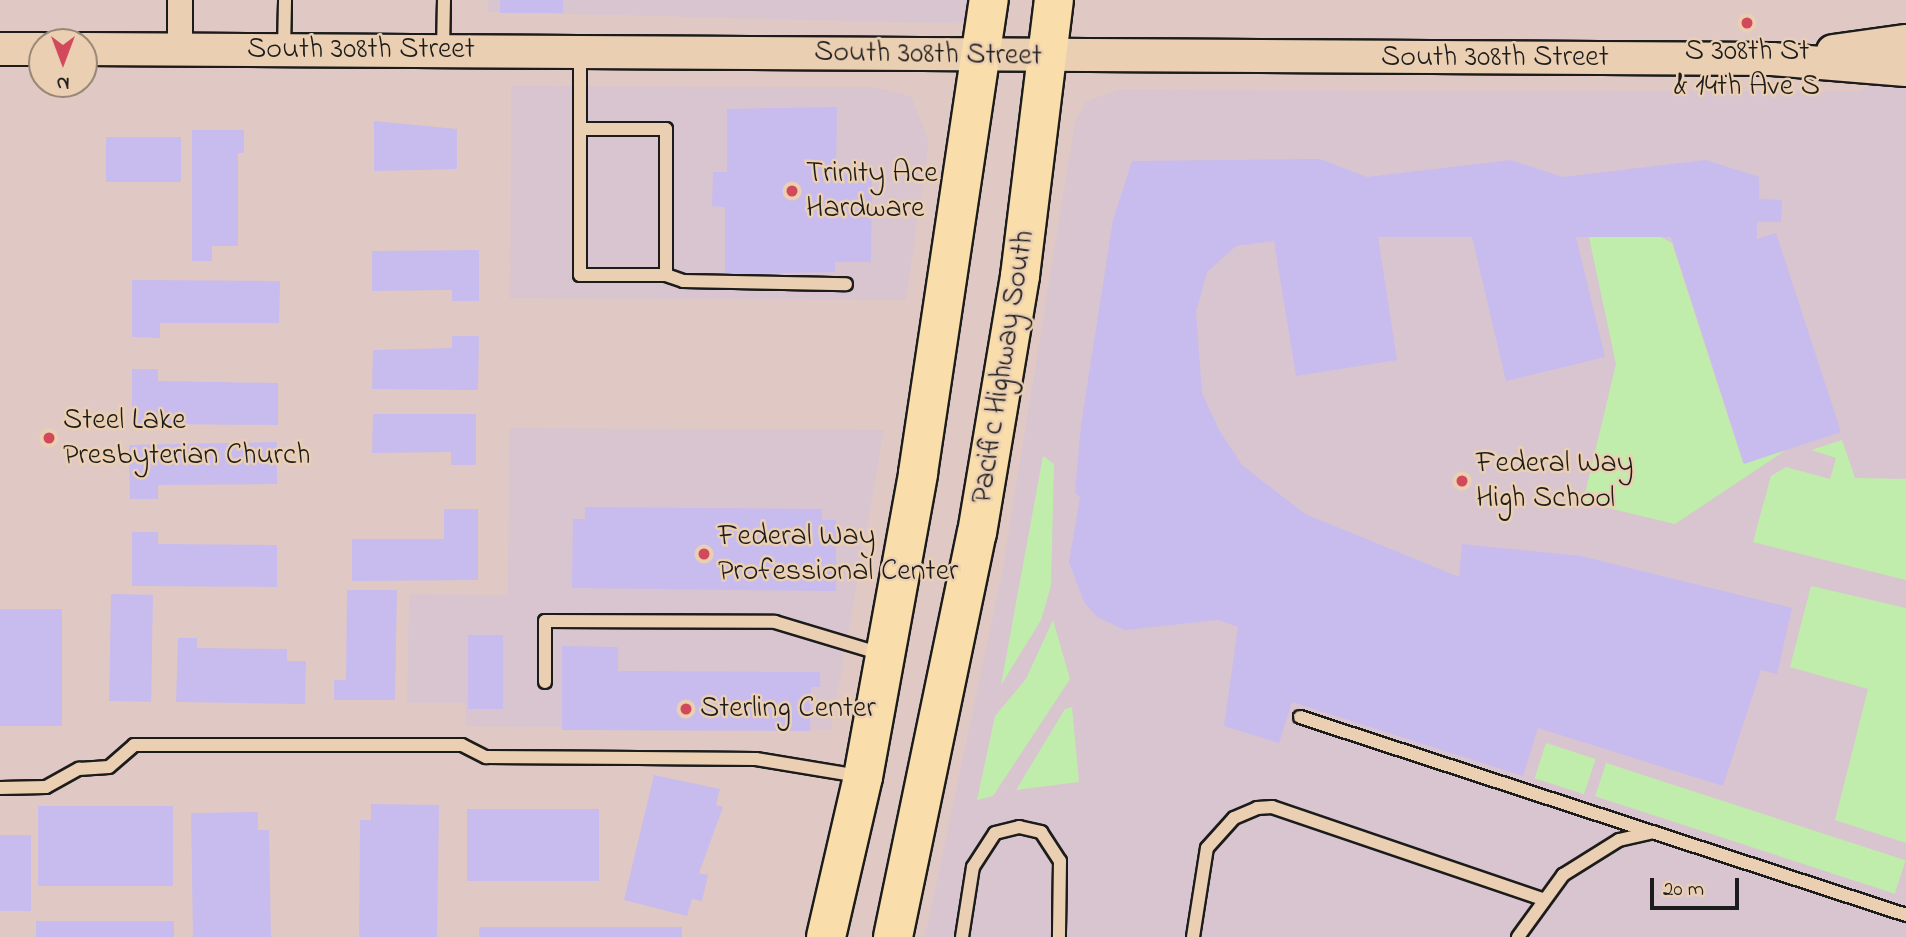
<!DOCTYPE html>
<html>
<head>
<meta charset="utf-8">
<style>
	body { margin:0 }
	#map { position:relative; width:1906px; height:937px; overflow:hidden; background:#e0c9c4; font-family:"Indie Flower",sans-serif }
	div>[style] { position:absolute }
	.built>* { inset:0; background:#d9c5d0 }
	.green>* { inset:0; background:#c0edab; transform-origin:0 0 }
	.building>* { inset:0; background:#c8bbed; transform-origin:0 0 }
	.roads { filter:drop-shadow(2px 0 #1c1c1c) drop-shadow(-2px 0 #1c1c1c) drop-shadow(0 2px #1c1c1c) drop-shadow(0 -2px #1c1c1c) }
	.service>* { height:12px; margin:-6px; padding:0 6px; transform-origin:6px; border-radius:6px; background:#ebcfb2 }
	.minor>* { height:24px; margin:-12px; padding:0 12px; transform-origin:12px; border-radius:12px; background:#ebcfb2 }
	.tertiary>* { height:32px; margin:-16px; padding:0 16px; transform-origin:16px; border-radius:16px; background:#ebcfb2 }
	.primary>* { height:38px; margin:-19px; padding:0 19px; transform-origin:19px; border-radius:19px; background:#f9ddab }
	.dots>* { width:19px; height:19px; translate:-50% -50%; box-sizing:border-box; border:4px solid #ebcfb2; border-radius:50% }
	span { translate:-50% -50%; white-space:nowrap; text-align:center; line-height:1.15; -webkit-text-stroke:5px #ebcfb2; paint-order:stroke }
	.street-label { font-size:30px; color:#1c1c1c }
	.poi-label { font-size:30px; color:#1c1c1c }
	.left { translate:0 -50%; text-align:left }
	.north { position:absolute; left:28px; top:28px; width:70px; height:70px; box-sizing:border-box; background:#ebcfb2; border:2px solid #988776; border-radius:50%; rotate:180deg; font-size:19px; font-weight:700; line-height:28px; text-align:center; color:#1c1c1c }
	.north::after { content:''; display:block; margin:auto; width:24px; height:32px; background:#d1495b; clip-path:polygon(50% 0,100% 100%,50% 72%,0 100%) }
	.scale { position:absolute; left:1650px; top:878px; width:89px; height:32px; box-sizing:border-box; border:4px solid #1c1c1c; border-top:0; padding-left:9px; font-size:21px; line-height:24px; white-space:nowrap; color:#1c1c1c; -webkit-text-stroke:5px #ebcfb2; paint-order:stroke }
</style>
</head>
<body>
<div id="map">
	<div class="built">
		<i style="clip-path:polygon(488px 0,981px 0,980px 24px,488px 12px)"></i>
		<i style="clip-path:polygon(1877px 80px,1906px 80px,1906px 937px,925px 937px,1002px 573px,1075px 121px,1087px 101px,1117px 90px,1860px 91px)"></i>
		<i style="clip-path:polygon(511px 86px,873px 87px,911px 96px,929px 142px,906px 300px,510px 298px)"></i>
		<i style="clip-path:polygon(509px 428px,884px 430px,831px 730px,466px 726px,465px 703px,407px 703px,409px 594px,508px 595px)"></i>
	</div>
	<div class="green">
		<i style="clip-path:polygon(1589px 237px,1661px 237px,1672px 243px,1743px 463px,1786px 450px,1675px 524px,1583px 502px,1616px 364px)"></i>
		<i style="clip-path:polygon(1842px 440px,1855px 478px,1906px 479px,1906px 580px,1753px 542px,1771px 476px,1786px 467px,1830px 479px,1836px 458px,1811px 450px)"></i>
		<i style="clip-path:polygon(1043px 456px,1054px 464px,1051px 586px,1041px 620px,1001px 685px)"></i>
		<i style="clip-path:polygon(1811px 586px,1906px 608px,1906px 843px,1835px 820px,1868px 689px,1790px 667px)"></i>
		<i style="clip-path:polygon(1053px 620px,1070px 679px,993px 796px,977px 800px,995px 716px,1026px 679px)"></i>
		<i style="clip-path:polygon(1072px 707px,1079px 782px,1016px 790px,1065px 709px)"></i>
		<i style="left:1546px;top:743px;width:52px;height:37px;rotate:18deg"></i>
		<i style="left:1606px;top:763px;width:315px;height:35px;rotate:18deg"></i>
	</div>
	<div class="building">
		<i style="left:500px;top:0;width:63px;height:13px"></i>
		<i style="clip-path:polygon(837px 107px,836px 174px,872px 175px,871px 262px,835px 262px,835px 272px,725px 274px,725px 207px,712px 206px,713px 172px,727px 172px,727px 109px)"></i>
		<i style="clip-path:polygon(374px 121px,457px 129px,457px 169px,374px 171px)"></i>
		<i style="clip-path:polygon(192px 130px,244px 130px,244px 153px,238px 153px,238px 246px,212px 246px,212px 261px,192px 261px)"></i>
		<i style="left:106px;top:137px;width:75px;height:45px"></i>
		<i style="clip-path:polygon(1320px 159px,1367px 177px,1511px 160px,1562px 177px,1706px 160px,1759px 177px,1759px 199px,1782px 200px,1781px 222px,1757px 222px,1757px 239px,1776px 233px,1841px 432px,1744px 464px,1671px 237px,1576px 237px,1605px 357px,1506px 381px,1472px 237px,1378px 237px,1397px 360px,1296px 376px,1274px 241px,1236px 246px,1207px 272px,1196px 312px,1202px 393px,1219px 430px,1242px 465px,1305px 514px,1459px 577px,1462px 544px,1581px 556px,1792px 608px,1777px 674px,1761px 670px,1723px 786px,1538px 728px,1523px 776px,1292px 702px,1279px 743px,1224px 726px,1238px 627px,1218px 620px,1125px 630px,1097px 617px,1084px 602px,1069px 562px,1080px 497px,1075px 492px,1081px 425px,1113px 220px,1132px 161px)"></i>
		<i style="clip-path:polygon(479px 250px,479px 301px,452px 301px,452px 290px,372px 291px,372px 251px)"></i>
		<i style="clip-path:polygon(132px 280px,280px 281px,279px 323px,160px 323px,160px 338px,132px 337px)"></i>
		<i style="clip-path:polygon(452px 336px,479px 336px,478px 390px,372px 389px,373px 350px,452px 348px)"></i>
		<i style="clip-path:polygon(132px 369px,158px 369px,158px 381px,278px 383px,278px 425px,132px 424px)"></i>
		<i style="clip-path:polygon(373px 414px,476px 414px,476px 465px,451px 465px,451px 452px,372px 453px)"></i>
		<i style="clip-path:polygon(277px 442px,277px 484px,158px 485px,158px 499px,130px 499px,129px 445px)"></i>
		<i style="clip-path:polygon(585px 507px,822px 509px,822px 520px,836px 520px,836px 591px,572px 588px,573px 519px,585px 519px)"></i>
		<i style="clip-path:polygon(444px 509px,478px 509px,478px 580px,352px 581px,352px 539px,444px 539px)"></i>
		<i style="clip-path:polygon(132px 532px,158px 532px,158px 544px,277px 545px,277px 587px,132px 586px)"></i>
		<i style="clip-path:polygon(347px 590px,397px 590px,395px 700px,334px 700px,334px 680px,346px 680px)"></i>
		<i style="left:111px;top:594px;width:42px;height:107px;rotate:1deg"></i>
		<i style="left:0;top:609px;width:62px;height:117px"></i>
		<i style="left:468px;top:635px;width:35px;height:74px"></i>
		<i style="clip-path:polygon(178px 638px,197px 638px,197px 648px,287px 649px,287px 661px,306px 661px,305px 704px,176px 702px)"></i>
		<i style="clip-path:polygon(562px 646px,618px 647px,618px 671px,820px 672px,820px 687px,811px 687px,810px 731px,562px 730px)"></i>
		<i style="clip-path:polygon(654px 775px,720px 789px,716px 805px,723px 807px,699px 873px,708px 875px,702px 901px,692px 899px,687px 916px,624px 900px)"></i>
		<i style="clip-path:polygon(371px 804px,439px 805px,437px 937px,359px 937px,360px 820px,371px 820px)"></i>
		<i style="left:38px;top:806px;width:135px;height:80px"></i>
		<i style="left:467px;top:809px;width:132px;height:72px"></i>
		<i style="clip-path:polygon(258px 812px,258px 830px,269px 830px,271px 937px,193px 937px,191px 813px)"></i>
		<i style="left:0;top:835px;width:31px;height:76px"></i>
		<i style="left:36px;top:921px;width:138px;height:16px"></i>
		<i style="left:479px;top:927px;width:203px;height:10px"></i>
	</div>
	<div class="roads">
		<div class="service">
			<i style="left:284px;top:49px;width:49px;rotate:-88.8deg"></i>
			<i style="left:443px;top:51px;width:51px;rotate:-88.9deg"></i>
			<i style="left:580px;top:129px;width:86px"></i>
			<i style="left:666px;top:129px;width:146px;rotate:90deg"></i>
			<i style="left:666px;top:275px;width:86px;rotate:180deg"></i>
			<i style="left:580px;top:275px;width:223px;rotate:-90deg"></i>
			<i style="left:666px;top:275px;width:18px;rotate:19deg"></i>
			<i style="left:683px;top:281px;width:163px;rotate:1.1deg"></i>
			<i style="left:545px;top:682px;width:61px;rotate:-90deg"></i>
			<i style="left:545px;top:621px;width:230px;rotate:0.2deg"></i>
			<i style="left:775px;top:622px;width:112px;rotate:16.7deg"></i>
			<i style="left:1300px;top:717px;width:638px;rotate:18.09deg"></i>
			<i style="left:0;top:788px;width:46px;rotate:-1.2deg"></i>
			<i style="left:46px;top:787px;width:38px;rotate:-29deg"></i>
			<i style="left:79px;top:769px;width:30px;rotate:-4deg"></i>
			<i style="left:109px;top:767px;width:33px;rotate:-41deg"></i>
			<i style="left:134px;top:745px;width:328px"></i>
			<i style="left:462px;top:745px;width:27px;rotate:27deg"></i>
			<i style="left:486px;top:757px;width:270px;rotate:0.4deg"></i>
			<i style="left:756px;top:759px;width:104px;rotate:9.4deg"></i>
			<i style="left:962px;top:937px;width:71px;rotate:-81.1deg"></i>
			<i style="left:973px;top:867px;width:40px;rotate:-57.1deg"></i>
			<i style="left:995px;top:833px;width:25px;rotate:-14deg"></i>
			<i style="left:1019px;top:827px;width:23px;rotate:13deg"></i>
			<i style="left:1041px;top:832px;width:35px;rotate:57deg"></i>
			<i style="left:1060px;top:861px;width:76px;rotate:90.8deg"></i>
			<i style="left:1193px;top:937px;width:90px;rotate:-81.1deg"></i>
			<i style="left:1207px;top:848px;width:40px;rotate:-48deg"></i>
			<i style="left:1234px;top:818px;width:25px;rotate:-23deg"></i>
			<i style="left:1257px;top:808px;width:15px;rotate:-4deg"></i>
			<i style="left:1272px;top:807px;width:286px;rotate:18.8deg"></i>
			<i style="left:1518px;top:937px;width:77px;rotate:-54deg"></i>
			<i style="left:1563px;top:875px;width:66px;rotate:-32deg"></i>
			<i style="left:1619px;top:840px;width:35px;rotate:-13deg"></i>
		</div>
		<div class="minor">
			<i style="left:180px;top:49px;width:49px;rotate:-90deg"></i>
		</div>
		<div class="tertiary">
			<i style="left:0;top:49px;width:42px"></i>
			<i style="left:84px;top:49px;width:1688px;rotate:0.34deg"></i>
			<i style="left:1772px;top:59px;width:134px;rotate:4.7deg"></i>
			<i style="left:1833px;top:51px;width:74px;rotate:-7.8deg"></i>
		</div>
		<div class="primary">
			<i style="left:826px;top:937px;width:164px;rotate:-77deg"></i>
			<i style="left:863px;top:777px;width:309px;rotate:-79.7deg"></i>
			<i style="left:918px;top:473px;width:478px;rotate:-81.5deg"></i>
			<i style="left:893px;top:937px;width:413px;rotate:-78.3deg"></i>
			<i style="left:977px;top:533px;width:261px;rotate:-80.5deg"></i>
			<i style="left:1020px;top:276px;width:278px;rotate:-83deg"></i>
		</div>
	</div>
	<div class="dots">
		<i style="left:1747px;top:23px;background:#d1495b"></i>
		<i style="left:792px;top:191px;background:#d1495b"></i>
		<i style="left:49px;top:438px;background:#d1495b"></i>
		<i style="left:1462px;top:481px;background:#d1495b"></i>
		<i style="left:704px;top:554px;background:#d1495b"></i>
		<i style="left:686px;top:709px;background:#d1495b"></i>
	</div>
	<div class="street-label">
		<span style="left:361px;top:50px">South 308th Street</span>
		<span style="left:928px;top:55px;rotate:1deg">South 308th Street</span>
		<span style="left:1495px;top:58px">South 308th Street</span>
		<span style="left:1004px;top:367px;rotate:-81deg">Pacific Highway South</span>
	</div>
	<div class="poi-label">
		<span style="left:1747px;top:69px">S 308th St<br>&amp; 14th Ave S</span>
		<span class="left" style="left:806px;top:191px">Trinity Ace<br>Hardware</span>
		<span class="left" style="left:63px;top:438px">Steel Lake<br>Presbyterian Church</span>
		<span class="left" style="left:1476px;top:481px">Federal Way<br>High School</span>
		<span class="left" style="left:718px;top:554px">Federal Way<br>Professional Center</span>
		<span class="left" style="left:700px;top:709px">Sterling Center</span>
	</div>
	<div class="north">N</div>
	<div class="scale">20 m</div>
</div>
</body>
</html>
